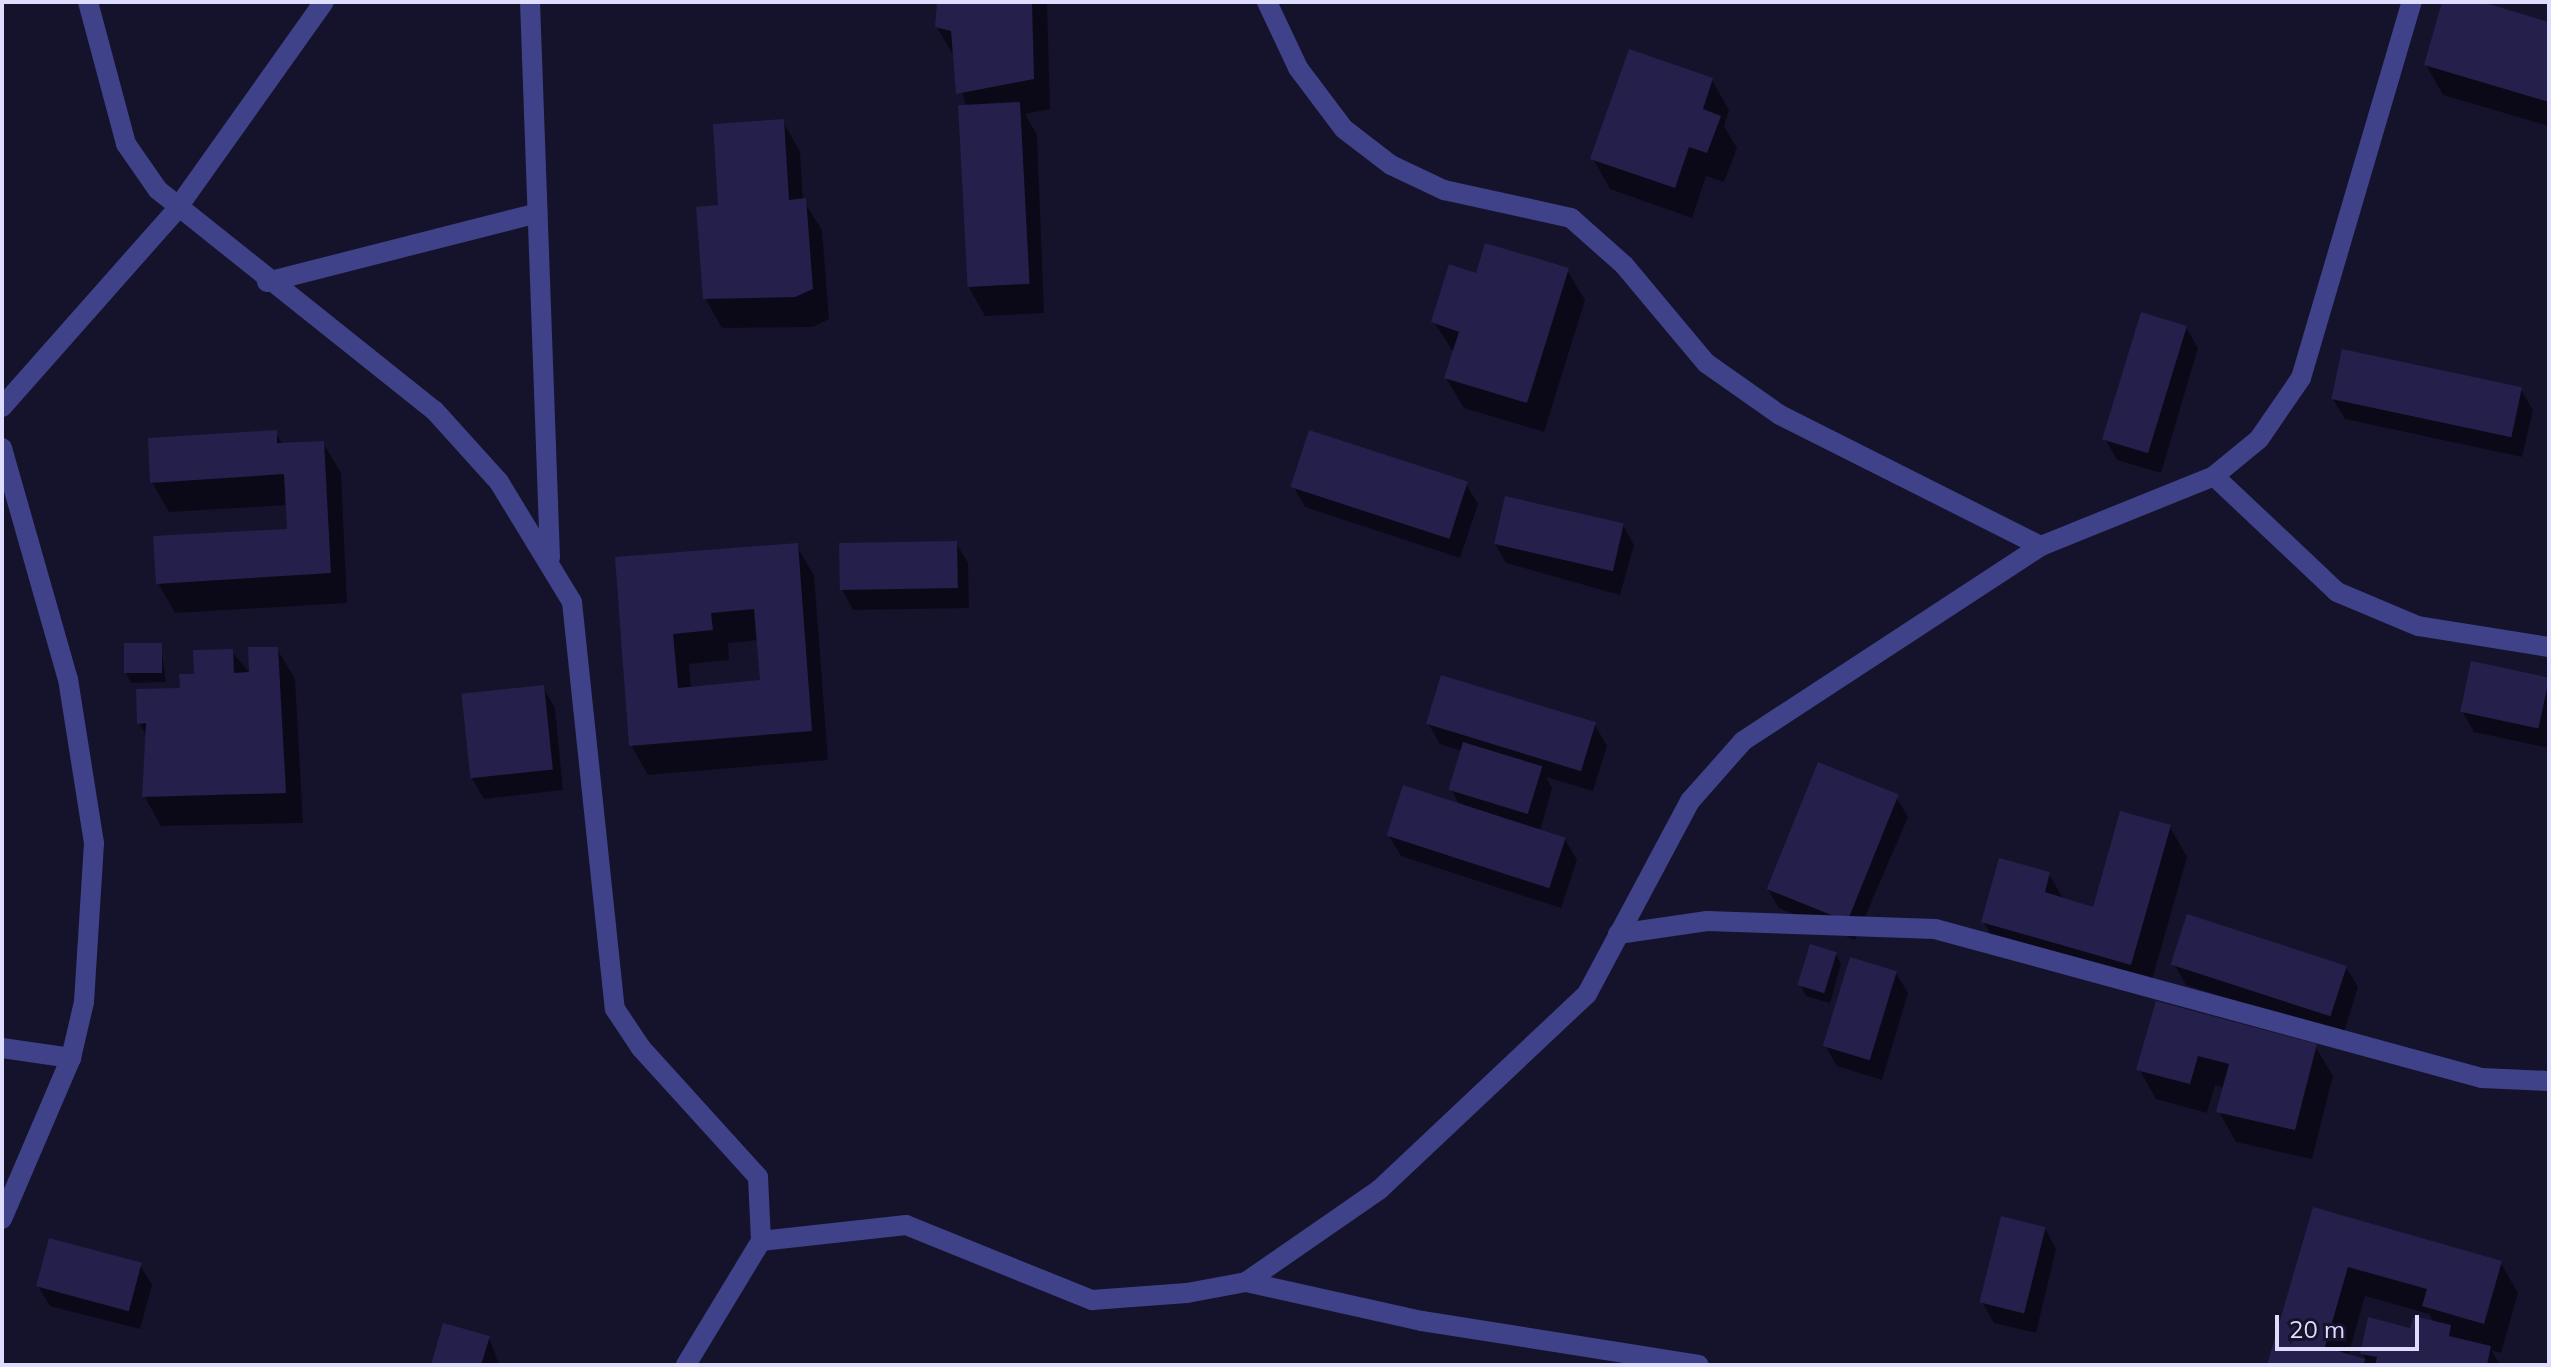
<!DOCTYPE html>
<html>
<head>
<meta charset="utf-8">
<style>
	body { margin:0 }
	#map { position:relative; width:2551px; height:1367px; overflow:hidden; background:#15122b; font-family:Mulish,sans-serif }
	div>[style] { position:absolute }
	.shadow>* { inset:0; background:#0007 }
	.building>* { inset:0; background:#251f4b; transform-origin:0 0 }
	.street>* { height:20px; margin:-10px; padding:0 10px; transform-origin:10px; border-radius:10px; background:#3f4288 }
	span { translate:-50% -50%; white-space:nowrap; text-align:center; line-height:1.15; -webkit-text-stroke:6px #15122b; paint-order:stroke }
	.frame { position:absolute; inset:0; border:4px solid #dfddfe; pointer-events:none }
	.scale { position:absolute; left:2275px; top:1315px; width:144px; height:36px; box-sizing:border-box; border:4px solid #dfddfe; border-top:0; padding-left:10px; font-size:24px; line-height:28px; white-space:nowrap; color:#dfddfe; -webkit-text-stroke:6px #15122b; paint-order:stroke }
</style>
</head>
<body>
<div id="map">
	<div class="shadow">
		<i style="clip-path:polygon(939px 2px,1047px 2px,1050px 109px,1025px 114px,1037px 135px,1044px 313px,985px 316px,968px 286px,966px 107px,954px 57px,937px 27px)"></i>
		<i style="clip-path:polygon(2445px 2px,2475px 2px,2549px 24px,2549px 126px,2443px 95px,2426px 65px)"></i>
		<i style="clip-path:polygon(1712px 80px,1729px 110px,1724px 126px,1737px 148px,1724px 182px,1706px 176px,1692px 218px,1610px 189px,1593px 159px)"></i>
		<i style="clip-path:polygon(783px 121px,800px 152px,803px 200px,822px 230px,829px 319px,813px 327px,722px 328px,705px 298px,721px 207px)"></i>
		<i style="clip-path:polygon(1567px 270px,1585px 300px,1544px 432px,1464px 408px,1446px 378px,1454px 353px,1434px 322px,1478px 275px)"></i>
		<i style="clip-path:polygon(2186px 327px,2198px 348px,2161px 473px,2117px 460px,2105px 439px)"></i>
		<i style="clip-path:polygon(2521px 390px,2533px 410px,2522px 457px,2345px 419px,2333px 399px)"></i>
		<i style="clip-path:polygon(275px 432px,283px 445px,323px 443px,341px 473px,347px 603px,175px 613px,158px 583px,289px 531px,288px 505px,169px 512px,152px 482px)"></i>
		<i style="clip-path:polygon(1466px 484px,1478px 504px,1460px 558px,1305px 507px,1293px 486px)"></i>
		<i style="clip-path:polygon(1507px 498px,1623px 525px,1634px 545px,1620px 595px,1506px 563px,1494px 542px)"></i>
		<i style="clip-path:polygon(956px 543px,968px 563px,969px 608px,853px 610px,842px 589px)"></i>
		<i style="clip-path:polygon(evenodd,796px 545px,814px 575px,828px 760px,648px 775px,631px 745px,617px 559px,796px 545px,759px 640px,762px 682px,691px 688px,689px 664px,729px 660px,728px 643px,759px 640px)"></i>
		<i style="clip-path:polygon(161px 645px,166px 682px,131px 683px,126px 673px)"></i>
		<i style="clip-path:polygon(277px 649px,295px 679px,303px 823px,161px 826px,144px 796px,147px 737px,139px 723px,231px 651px,251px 674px)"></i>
		<i style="clip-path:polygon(2549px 680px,2549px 748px,2474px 732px,2462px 711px)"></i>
		<i style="clip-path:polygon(543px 687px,555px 708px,563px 790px,484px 799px,472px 778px)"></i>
		<i style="clip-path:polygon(1428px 723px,1595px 725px,1607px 746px,1593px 791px,1546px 777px,1552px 788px,1540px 831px,1565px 839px,1577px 860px,1561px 908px,1401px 856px,1389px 836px,1460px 806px,1451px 789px,1462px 751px,1440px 744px)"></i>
		<i style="clip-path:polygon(1896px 797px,1908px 817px,1855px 940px,1779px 908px,1767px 888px)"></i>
		<i style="clip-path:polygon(2170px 827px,2187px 857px,2148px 994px,2000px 951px,1983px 921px,2049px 874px,2064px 900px,2094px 909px)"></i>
		<i style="clip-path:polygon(1836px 954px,1841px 964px,1830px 1003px,1806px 996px,1801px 986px)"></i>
		<i style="clip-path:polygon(2174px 964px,2346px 967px,2358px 987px,2343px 1035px,2186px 985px)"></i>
		<i style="clip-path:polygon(1896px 973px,1908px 993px,1882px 1080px,1837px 1066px,1825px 1045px)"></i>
		<i style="clip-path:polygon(2157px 1003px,2315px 1046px,2333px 1076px,2312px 1159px,2236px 1142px,2219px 1112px,2225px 1088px,2215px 1085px,2207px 1113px,2156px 1099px,2139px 1069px)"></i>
		<i style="clip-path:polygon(evenodd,2314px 1209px,2501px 1263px,2518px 1293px,2501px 1353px,2491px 1350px,2500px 1365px,2269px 1365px,2314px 1209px,2365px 1296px,2429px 1314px,2434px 1323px,2362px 1353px,2367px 1362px,2348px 1356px,2365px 1296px)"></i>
		<i style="clip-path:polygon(2045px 1228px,2056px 1249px,2036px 1333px,1994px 1323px,1982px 1302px)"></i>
		<i style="clip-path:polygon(140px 1265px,152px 1285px,140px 1329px,50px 1306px,38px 1286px)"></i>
		<i style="clip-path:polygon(489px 1338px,499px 1365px,433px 1365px)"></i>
	</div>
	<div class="building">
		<i style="clip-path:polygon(937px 2px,1032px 2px,1034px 79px,956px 94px,951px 31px,935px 27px)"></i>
		<i style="clip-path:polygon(2442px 2px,2482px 2px,2549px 22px,2549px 102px,2424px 65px)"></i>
		<i style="clip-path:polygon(1629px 49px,1713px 78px,1703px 109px,1721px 116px,1707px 153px,1689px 147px,1675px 188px,1590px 159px)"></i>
		<i style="left:1020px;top:102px;width:182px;height:62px;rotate:87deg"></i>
		<i style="clip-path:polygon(784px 119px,789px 200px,806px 198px,813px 289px,795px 297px,703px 299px,696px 207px,718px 205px,713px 124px)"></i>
		<i style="clip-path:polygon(1485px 243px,1569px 268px,1527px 403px,1444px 378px,1459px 332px,1431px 322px,1449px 264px,1476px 273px)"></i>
		<i style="left:2141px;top:312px;width:48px;height:133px;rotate:17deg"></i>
		<i style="left:2342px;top:349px;width:184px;height:51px;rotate:12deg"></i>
		<i style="clip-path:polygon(277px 430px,277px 443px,324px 441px,331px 573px,156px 584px,153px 536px,287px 529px,284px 474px,150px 483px,148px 438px)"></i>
		<i style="left:1309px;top:430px;width:167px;height:60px;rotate:18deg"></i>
		<i style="left:1505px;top:496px;width:122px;height:49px;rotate:13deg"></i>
		<i style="left:957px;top:541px;width:47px;height:118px;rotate:89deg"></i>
		<i style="clip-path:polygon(evenodd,798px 543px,812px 731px,629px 746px,615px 557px,798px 543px,754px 609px,760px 680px,678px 688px,673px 634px,713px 630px,711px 613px,754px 609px)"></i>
		<i style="left:162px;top:643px;width:30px;height:38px;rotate:90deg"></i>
		<i style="clip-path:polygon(248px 647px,278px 647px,286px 793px,142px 797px,146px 723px,137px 724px,136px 689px,180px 688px,179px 674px,194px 674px,193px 650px,233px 649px,234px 673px,249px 672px)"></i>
		<i style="left:2471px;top:661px;width:80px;height:52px;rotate:12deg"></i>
		<i style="left:1441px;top:675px;width:162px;height:51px;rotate:17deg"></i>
		<i style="left:544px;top:685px;width:85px;height:83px;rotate:84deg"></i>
		<i style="left:1463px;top:742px;width:83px;height:50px;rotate:17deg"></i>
		<i style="left:1818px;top:762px;width:87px;height:137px;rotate:22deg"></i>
		<i style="left:1403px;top:785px;width:171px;height:53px;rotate:18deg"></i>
		<i style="clip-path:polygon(2120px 811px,2171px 825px,2131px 965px,1981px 922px,1999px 858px,2050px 872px,2045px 892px,2093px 907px)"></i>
		<i style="left:2187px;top:914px;width:168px;height:53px;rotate:18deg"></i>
		<i style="left:1810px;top:944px;width:28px;height:43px;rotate:17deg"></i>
		<i style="left:1850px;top:957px;width:49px;height:93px;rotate:17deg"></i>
		<i style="clip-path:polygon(2156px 1001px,2317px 1044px,2295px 1130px,2216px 1112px,2229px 1064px,2198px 1056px,2190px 1084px,2136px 1070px)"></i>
		<i style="clip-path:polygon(2313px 1207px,2502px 1261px,2484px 1324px,2422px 1306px,2427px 1289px,2348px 1267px,2325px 1347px,2365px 1359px,2363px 1365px,2267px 1365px)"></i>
		<i style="left:2001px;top:1216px;width:46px;height:89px;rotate:14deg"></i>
		<i style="left:49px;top:1238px;width:96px;height:50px;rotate:15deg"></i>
		<i style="clip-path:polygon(2414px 1316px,2451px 1325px,2449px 1336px,2491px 1346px,2487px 1365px,2375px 1365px,2377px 1357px,2360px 1354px,2368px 1317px,2410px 1328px)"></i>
		<i style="clip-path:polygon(443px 1323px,490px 1336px,481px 1365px,431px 1365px)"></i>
	</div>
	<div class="street">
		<i style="left:88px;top:2px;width:147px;rotate:75deg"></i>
		<i style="left:126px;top:144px;width:56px;rotate:55.2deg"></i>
		<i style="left:158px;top:190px;width:353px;rotate:38.6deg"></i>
		<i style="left:434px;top:410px;width:97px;rotate:47.9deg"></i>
		<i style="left:499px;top:482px;width:140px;rotate:58.7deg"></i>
		<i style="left:572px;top:602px;width:409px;rotate:84deg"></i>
		<i style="left:615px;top:1009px;width:47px;rotate:56.3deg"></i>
		<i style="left:641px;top:1048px;width:174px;rotate:47.8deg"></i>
		<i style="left:758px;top:1177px;width:64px;rotate:87.3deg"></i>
		<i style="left:761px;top:1241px;width:145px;rotate:121.2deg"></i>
		<i style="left:530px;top:2px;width:556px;rotate:87.94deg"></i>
		<i style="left:1267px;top:2px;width:73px;rotate:64.8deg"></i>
		<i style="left:1298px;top:68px;width:76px;rotate:53deg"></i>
		<i style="left:1344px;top:129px;width:59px;rotate:37.5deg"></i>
		<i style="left:1391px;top:165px;width:59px;rotate:25.3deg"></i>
		<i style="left:1444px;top:190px;width:130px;rotate:12.4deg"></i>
		<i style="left:1571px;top:218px;width:71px;rotate:41.6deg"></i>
		<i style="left:1624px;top:265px;width:128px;rotate:50.1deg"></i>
		<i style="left:1706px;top:363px;width:90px;rotate:35.1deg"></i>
		<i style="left:1780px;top:415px;width:292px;rotate:26.7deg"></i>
		<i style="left:267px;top:282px;width:279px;rotate:-14.3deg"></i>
		<i style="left:2px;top:407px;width:263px;rotate:-48.5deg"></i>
		<i style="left:176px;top:210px;width:255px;rotate:-54.6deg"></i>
		<i style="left:2px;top:448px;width:240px;rotate:74.1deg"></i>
		<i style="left:68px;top:679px;width:166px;rotate:81deg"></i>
		<i style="left:94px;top:843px;width:159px;rotate:93.6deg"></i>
		<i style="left:84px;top:1002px;width:57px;rotate:103.1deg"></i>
		<i style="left:71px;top:1058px;width:175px;rotate:113.2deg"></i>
		<i style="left:2214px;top:476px;width:169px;rotate:43.3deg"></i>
		<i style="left:2337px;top:592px;width:88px;rotate:22.8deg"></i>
		<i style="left:2418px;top:626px;width:133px;rotate:9.1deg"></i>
		<i style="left:1618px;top:934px;width:90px;rotate:-8.3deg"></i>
		<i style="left:1707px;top:921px;width:228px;rotate:2deg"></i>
		<i style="left:1935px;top:929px;width:567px;rotate:15.24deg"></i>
		<i style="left:2482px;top:1078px;width:67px;rotate:2.6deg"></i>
		<i style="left:2px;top:1048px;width:70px;rotate:8.2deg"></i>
		<i style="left:761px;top:1241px;width:146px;rotate:-6.3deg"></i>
		<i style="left:906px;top:1225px;width:201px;rotate:22deg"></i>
		<i style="left:1092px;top:1300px;width:95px;rotate:-4.2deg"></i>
		<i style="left:1187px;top:1293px;width:60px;rotate:-10.6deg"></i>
		<i style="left:1246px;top:1282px;width:162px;rotate:-34.7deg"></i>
		<i style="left:1379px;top:1190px;width:286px;rotate:-43.3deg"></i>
		<i style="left:1587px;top:994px;width:219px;rotate:-61.9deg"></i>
		<i style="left:1690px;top:801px;width:80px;rotate:-48.5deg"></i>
		<i style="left:1743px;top:741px;width:356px;rotate:-33.2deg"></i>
		<i style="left:2041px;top:546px;width:187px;rotate:-22deg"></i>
		<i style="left:2214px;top:476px;width:58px;rotate:-39.4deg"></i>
		<i style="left:2259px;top:439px;width:74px;rotate:-55.5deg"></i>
		<i style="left:2301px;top:378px;width:392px;rotate:-73.6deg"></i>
		<i style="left:1246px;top:1282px;width:180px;rotate:12.5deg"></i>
		<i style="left:1422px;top:1321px;width:280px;rotate:9deg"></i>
	</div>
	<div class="frame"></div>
	<div class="scale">20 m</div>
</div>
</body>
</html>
